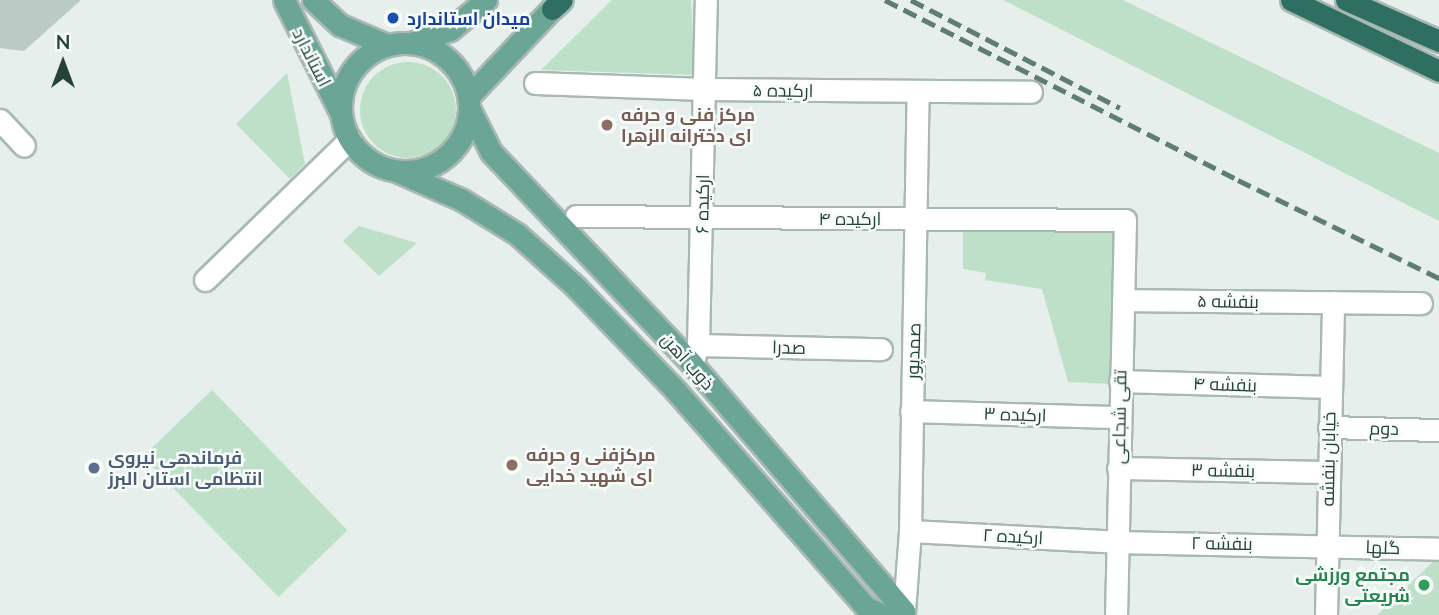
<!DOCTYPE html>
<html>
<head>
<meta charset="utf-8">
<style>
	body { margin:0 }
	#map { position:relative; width:1439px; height:615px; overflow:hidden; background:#e6efeb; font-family:Lato,Cairo,sans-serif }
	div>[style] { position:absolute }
	.green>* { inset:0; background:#bfe0c8; transform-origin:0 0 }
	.round { border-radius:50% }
	.building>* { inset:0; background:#bbcac4 }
	.roads { filter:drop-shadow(2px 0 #a8b8b2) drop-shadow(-2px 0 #a8b8b2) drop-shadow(0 2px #a8b8b2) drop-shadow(0 -2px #a8b8b2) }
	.minor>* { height:21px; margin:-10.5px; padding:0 10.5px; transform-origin:10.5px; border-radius:10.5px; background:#fff }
	.major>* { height:21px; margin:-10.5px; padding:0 10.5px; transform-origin:10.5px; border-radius:10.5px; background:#6aa596 }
	.major>.ring { margin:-10.5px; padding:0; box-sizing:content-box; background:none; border:21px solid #6aa596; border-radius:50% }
	.highway>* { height:21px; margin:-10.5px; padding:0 10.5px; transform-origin:10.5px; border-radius:10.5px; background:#2f6f62 }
	.rail>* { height:5px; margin-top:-2.5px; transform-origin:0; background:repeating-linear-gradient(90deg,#5f7d75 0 14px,transparent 0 21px) }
	.dots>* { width:19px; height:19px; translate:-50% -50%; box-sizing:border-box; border:4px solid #f7fbf9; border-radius:50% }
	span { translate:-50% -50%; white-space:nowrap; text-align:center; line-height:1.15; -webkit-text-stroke:5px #f7fbf9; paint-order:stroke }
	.transit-label { font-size:18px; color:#164399; font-weight:700 }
	.left { translate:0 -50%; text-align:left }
	.street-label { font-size:18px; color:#24423a }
	.education-label { font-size:18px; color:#785e54; font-weight:700 }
	.service-label { font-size:18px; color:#4e5e75; font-weight:700 }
	.leisure-label { font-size:18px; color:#27864d; font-weight:700 }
	.right { translate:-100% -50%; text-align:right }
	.north { position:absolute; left:28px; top:28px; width:70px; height:70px; -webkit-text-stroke:5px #f7fbf9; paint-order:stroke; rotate:0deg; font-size:19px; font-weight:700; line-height:28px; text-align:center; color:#24423a }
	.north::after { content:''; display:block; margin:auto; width:24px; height:32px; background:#24423a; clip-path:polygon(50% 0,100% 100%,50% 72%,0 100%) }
</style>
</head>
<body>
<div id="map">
	<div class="green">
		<i style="clip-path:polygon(612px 0,691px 0,696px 75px,541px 70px)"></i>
		<i style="clip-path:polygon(1003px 0,1123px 0,1439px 153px,1439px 221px)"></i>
		<i class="round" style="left:360px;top:62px;width:96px;height:96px"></i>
		<i style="clip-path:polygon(287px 73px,305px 164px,290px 179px,236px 124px)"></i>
		<i style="clip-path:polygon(359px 226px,417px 243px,379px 276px,343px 241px)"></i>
		<i style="clip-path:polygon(963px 229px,1116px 229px,1109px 384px,1068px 382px,1042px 289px,985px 280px,986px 273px,963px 269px)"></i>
		<i style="left:212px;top:390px;width:195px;height:96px;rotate:46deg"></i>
		<i style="clip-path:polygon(1439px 556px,1439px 615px,1377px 615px)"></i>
	</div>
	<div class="building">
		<i style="clip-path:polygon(0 0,81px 0,24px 51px,0 48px)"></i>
	</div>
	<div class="roads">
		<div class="minor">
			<i style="left:535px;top:83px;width:169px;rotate:2deg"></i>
			<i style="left:704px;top:89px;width:327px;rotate:0.5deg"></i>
			<i style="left:0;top:120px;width:35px;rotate:47deg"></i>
			<i style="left:576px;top:216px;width:549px;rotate:0.42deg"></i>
			<i style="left:1125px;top:220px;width:395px;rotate:91.3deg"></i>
			<i style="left:205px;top:280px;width:202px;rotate:-44.2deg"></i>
			<i style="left:1123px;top:300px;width:298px;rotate:0.6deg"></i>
			<i style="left:698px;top:345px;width:183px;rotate:1.3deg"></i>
			<i style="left:692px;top:364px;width:20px;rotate:-72deg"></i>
			<i style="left:698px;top:345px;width:345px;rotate:-88.7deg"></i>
			<i style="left:1120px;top:381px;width:210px;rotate:1.6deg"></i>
			<i style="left:911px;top:411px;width:208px;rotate:1.7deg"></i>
			<i style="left:1329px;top:427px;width:110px;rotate:1.6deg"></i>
			<i style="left:1118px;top:468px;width:210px;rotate:1.1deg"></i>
			<i style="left:910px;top:531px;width:207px;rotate:3deg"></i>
			<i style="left:1117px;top:542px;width:322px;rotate:1.2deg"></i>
			<i style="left:904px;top:611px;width:80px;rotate:-85.7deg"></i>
			<i style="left:910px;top:531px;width:440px;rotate:-89deg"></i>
			<i style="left:1326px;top:615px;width:313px;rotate:-88.7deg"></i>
		</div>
		<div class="major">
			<i style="left:284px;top:0;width:127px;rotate:63.4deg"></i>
			<i style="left:313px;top:0;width:37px;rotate:43deg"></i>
			<i style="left:340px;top:25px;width:51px;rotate:23.1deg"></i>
			<i class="ring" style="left:341px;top:43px;width:107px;height:107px"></i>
			<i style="left:411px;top:43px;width:41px;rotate:-18.4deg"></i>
			<i style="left:450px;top:30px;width:47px;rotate:-39.8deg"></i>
			<i style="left:469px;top:96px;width:132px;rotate:-46.5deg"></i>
			<i style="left:470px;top:110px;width:47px;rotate:63.4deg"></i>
			<i style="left:491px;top:152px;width:292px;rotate:46.5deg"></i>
			<i style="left:692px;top:364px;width:293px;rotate:49.3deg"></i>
			<i style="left:883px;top:586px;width:33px;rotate:50deg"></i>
			<i style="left:904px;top:611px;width:5px;rotate:127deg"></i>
			<i style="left:396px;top:171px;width:72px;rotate:23.7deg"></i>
			<i style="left:462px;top:200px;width:65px;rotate:31.7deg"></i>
			<i style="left:517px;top:234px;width:79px;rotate:41.9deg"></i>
			<i style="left:576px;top:287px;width:144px;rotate:46.1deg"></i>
			<i style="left:676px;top:391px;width:288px;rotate:48.7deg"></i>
			<i style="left:866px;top:607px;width:19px;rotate:25deg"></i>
		</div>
		<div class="highway">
			<i style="left:1291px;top:0;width:164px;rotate:25.6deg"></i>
			<i style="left:1346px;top:0;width:102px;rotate:23.8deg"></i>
			<i style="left:552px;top:9px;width:13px;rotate:-42deg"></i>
		</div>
	</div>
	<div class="rail">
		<i style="left:885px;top:0;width:396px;rotate:27deg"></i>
		<i style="left:1238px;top:180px;width:224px;rotate:26deg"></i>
		<i style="left:911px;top:0;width:235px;rotate:27.3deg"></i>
	</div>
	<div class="dots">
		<i style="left:393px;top:18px;background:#1a4fb4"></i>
		<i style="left:607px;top:125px;background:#8d6e63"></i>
		<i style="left:512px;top:465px;background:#8d6e63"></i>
		<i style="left:94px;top:468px;background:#5c6f8a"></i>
		<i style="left:1424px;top:585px;background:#2e9e5b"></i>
	</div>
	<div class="transit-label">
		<span class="left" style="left:407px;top:18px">میدان استاندارد</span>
	</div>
	<div class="street-label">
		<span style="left:312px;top:57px;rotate:63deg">استاندارد</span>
		<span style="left:783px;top:90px;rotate:1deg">ارکیده ۵</span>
		<span style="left:702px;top:204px;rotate:-89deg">ارکیده ۶</span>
		<span style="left:850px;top:218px">ارکیده ۴</span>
		<span style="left:1228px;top:301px;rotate:1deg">بنفشه ۵</span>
		<span style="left:789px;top:347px;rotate:1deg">صدرا</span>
		<span style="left:913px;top:351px;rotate:-88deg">صمدپور</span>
		<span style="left:688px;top:361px;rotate:48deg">ذوب آهن</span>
		<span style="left:1225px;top:384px;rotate:2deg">بنفشه ۴</span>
		<span style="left:1015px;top:414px;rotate:2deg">ارکیده ۳</span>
		<span style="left:1119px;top:417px;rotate:-89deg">تقی شجاعی</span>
		<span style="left:1384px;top:428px;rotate:2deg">دوم</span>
		<span style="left:1328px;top:459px;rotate:-89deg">خیابان بنفشه</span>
		<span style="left:1223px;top:470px;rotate:1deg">بنفشه ۳</span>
		<span style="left:1013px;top:536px;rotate:3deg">ارکیده ۲</span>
		<span style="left:1222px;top:543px;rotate:1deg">بنفشه ۲</span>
		<span style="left:1383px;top:547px;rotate:2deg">گلها</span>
	</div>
	<div class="education-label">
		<span class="left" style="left:621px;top:125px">مرکز فنی و حرفه<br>ای دخترانه الزهرا</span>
		<span class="left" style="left:526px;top:465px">مرکزفنی و حرفه<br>ای شهید خدایی</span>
	</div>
	<div class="service-label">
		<span class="left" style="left:108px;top:468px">فرماندهی نیروی<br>انتظامی استان البرز</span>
	</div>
	<div class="leisure-label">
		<span class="right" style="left:1410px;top:585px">مجتمع ورزشی<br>شریعتی</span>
	</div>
	<div class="north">N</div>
</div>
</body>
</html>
